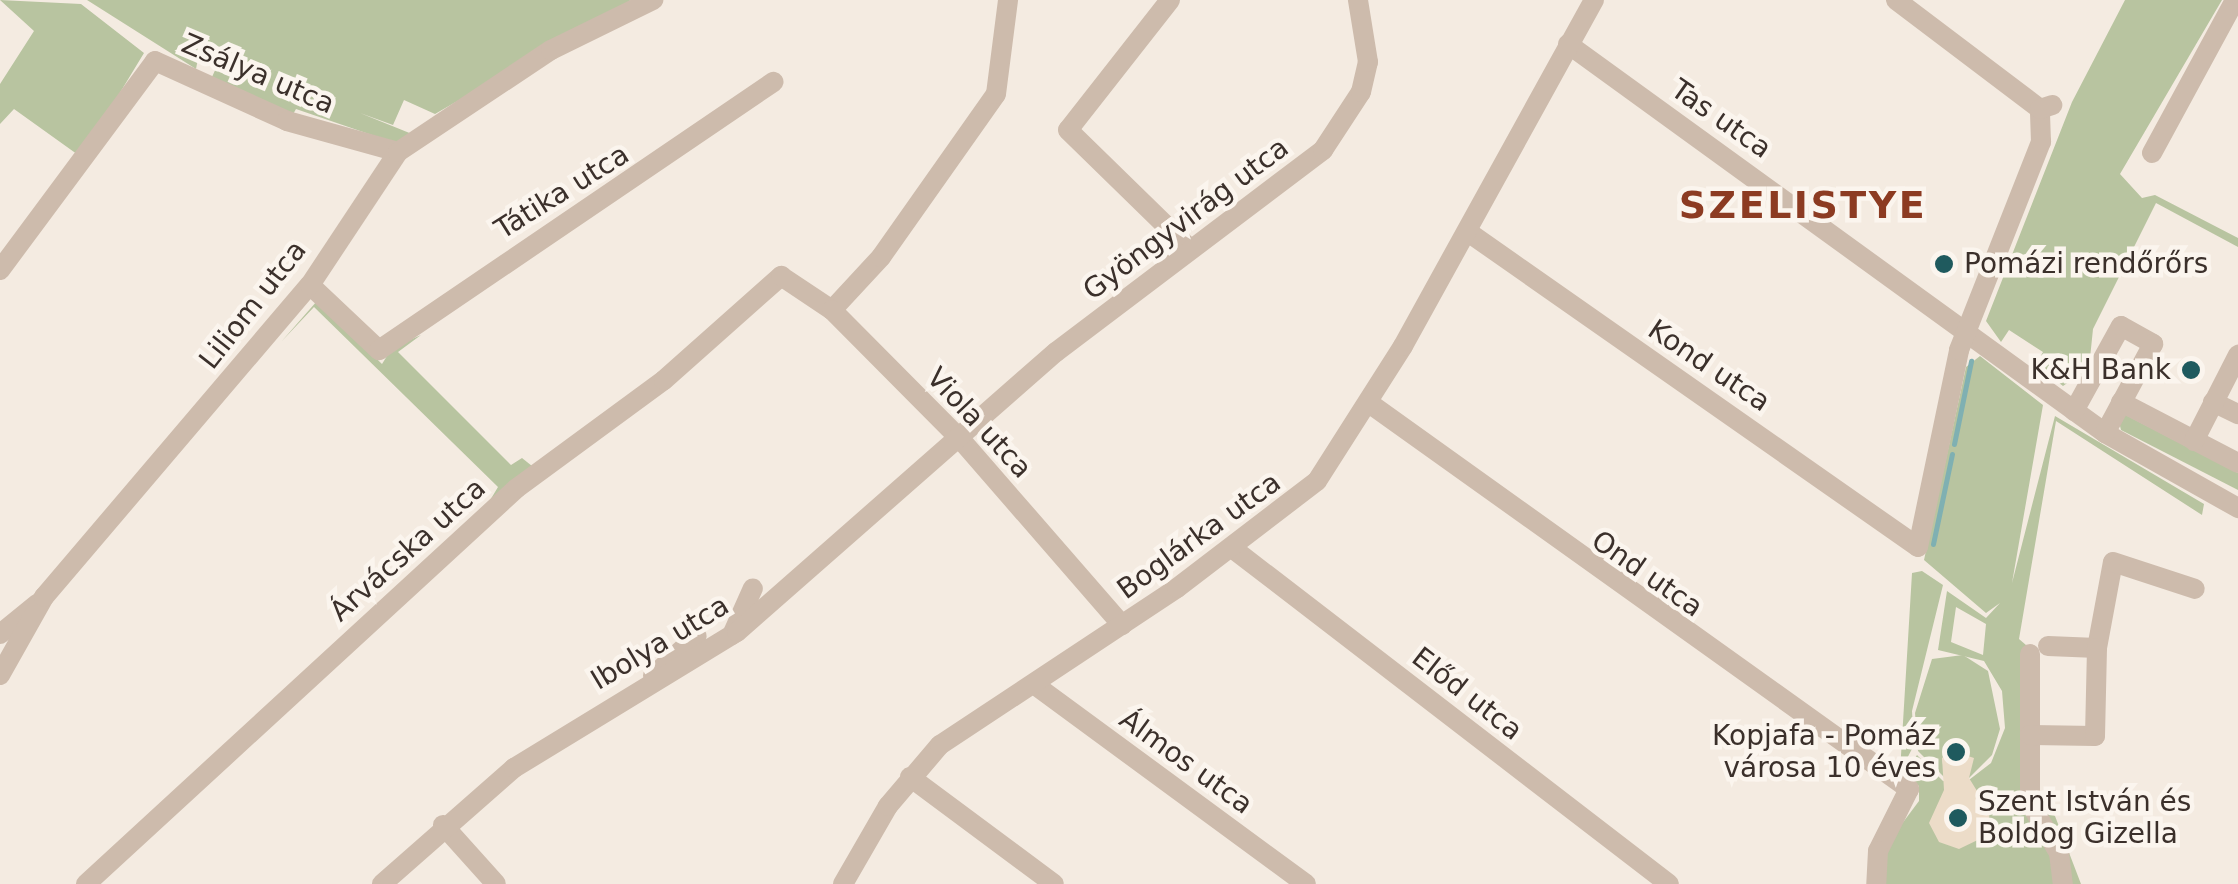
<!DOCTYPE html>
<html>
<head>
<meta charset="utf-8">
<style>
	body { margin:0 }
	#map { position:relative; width:2238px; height:884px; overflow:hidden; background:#f4ebe1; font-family:"DejaVu Sans",sans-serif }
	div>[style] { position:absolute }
	.green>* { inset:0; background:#b8c4a0 }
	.plaza>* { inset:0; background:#ecdcc8 }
	.stream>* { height:5px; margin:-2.5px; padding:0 2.5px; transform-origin:2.5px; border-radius:2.5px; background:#7fb0b2 }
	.minor>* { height:20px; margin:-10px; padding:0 10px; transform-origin:10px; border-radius:10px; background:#cdbbac }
	.dots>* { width:28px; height:28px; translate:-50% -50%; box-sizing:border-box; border:5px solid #fbf5ee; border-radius:50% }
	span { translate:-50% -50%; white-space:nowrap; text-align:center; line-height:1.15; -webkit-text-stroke:9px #fbf5ee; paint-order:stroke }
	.street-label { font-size:28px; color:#3b302b }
	.poi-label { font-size:28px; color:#3b302b }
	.left { translate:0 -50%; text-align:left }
	.right { translate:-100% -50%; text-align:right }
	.district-label { font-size:38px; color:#8c3b22; font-weight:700; letter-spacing:2.5px }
</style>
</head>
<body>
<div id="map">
	<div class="green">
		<i style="clip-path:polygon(0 0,81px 4px,144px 53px,81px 157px,14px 109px,0 124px,0 84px,34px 31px)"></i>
		<i style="clip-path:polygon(87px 0,631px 0,435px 114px,404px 100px,393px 125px,360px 113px,412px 134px,401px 145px,296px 109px,292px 116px,212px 77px,221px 57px,200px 48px,196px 69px)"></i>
		<i style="clip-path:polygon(2125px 0,2222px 0,2120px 174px,2142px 198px,2155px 195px,2238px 238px,2238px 247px,2156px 203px,2093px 329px,2089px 368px,2063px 386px,2036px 365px,2043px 352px,2009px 330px,2001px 342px,1986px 321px,2072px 102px)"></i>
		<i style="clip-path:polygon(317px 301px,382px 364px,392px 348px,421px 335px,398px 352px,511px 465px,522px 458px,532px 466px,489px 502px,498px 487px,314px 307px,281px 342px)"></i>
		<i style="clip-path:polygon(evenodd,1980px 356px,2043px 405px,2012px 583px,2055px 416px,2204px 504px,2202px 515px,2056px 421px,2019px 639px,2033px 651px,2037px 799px,2055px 816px,2081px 884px,1882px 884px,1889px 841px,1919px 801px,1919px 786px,1903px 776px,1917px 755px,1943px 781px,1965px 783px,1991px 763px,2005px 728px,2002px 691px,1984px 661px,1938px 650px,1947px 591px,1986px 618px,2000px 603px,1986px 613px,1924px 560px,1966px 367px,1980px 356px,1956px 607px,1986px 624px,1983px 655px,1951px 642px,1956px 607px)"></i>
		<i style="clip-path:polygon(2116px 410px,2238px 473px,2238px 490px,2121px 430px)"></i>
		<i style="clip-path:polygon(1922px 571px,1943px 585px,1912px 711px,1914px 745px,1900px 772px,1912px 573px)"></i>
		<i style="clip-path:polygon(1963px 655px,1988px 671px,2000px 729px,1992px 755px,1969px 778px,1956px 752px,1942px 758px,1945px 778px,1918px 751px,1915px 713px,1932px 659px)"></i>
	</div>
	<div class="plaza">
		<i style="clip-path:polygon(1956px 752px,1974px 758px,1969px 778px,1990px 812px,1986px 836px,1959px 849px,1939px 842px,1929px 823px,1944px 790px,1942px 758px)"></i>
	</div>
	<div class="stream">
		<i style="left:1954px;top:444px;width:85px;rotate:-78.4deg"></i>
		<i style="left:1933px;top:544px;width:92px;rotate:-78.1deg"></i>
	</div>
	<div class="minor">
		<i style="left:1170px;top:0;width:165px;rotate:128.1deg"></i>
		<i style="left:1068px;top:130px;width:170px;rotate:44.3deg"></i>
		<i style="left:1896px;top:0;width:181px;rotate:37.1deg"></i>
		<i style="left:1568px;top:44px;width:663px;rotate:35.92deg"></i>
		<i style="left:2105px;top:433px;width:153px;rotate:29.4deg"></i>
		<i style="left:2152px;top:153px;width:174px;rotate:-61.5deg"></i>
		<i style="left:1468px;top:232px;width:549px;rotate:34.99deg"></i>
		<i style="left:1918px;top:547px;width:201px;rotate:-78.2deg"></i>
		<i style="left:1959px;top:350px;width:224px;rotate:-68.5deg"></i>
		<i style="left:2041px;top:142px;width:33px;rotate:-92deg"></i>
		<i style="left:2040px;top:109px;width:13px;rotate:-18deg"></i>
		<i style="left:0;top:270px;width:260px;rotate:-53.4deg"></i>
		<i style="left:155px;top:61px;width:145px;rotate:24.4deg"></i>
		<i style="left:287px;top:121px;width:115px;rotate:15.6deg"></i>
		<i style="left:310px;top:285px;width:95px;rotate:43.3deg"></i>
		<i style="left:379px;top:350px;width:477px;rotate:-34.2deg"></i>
		<i style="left:832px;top:310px;width:72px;rotate:-47.2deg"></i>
		<i style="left:881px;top:257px;width:199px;rotate:-54.8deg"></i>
		<i style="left:996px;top:94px;width:95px;rotate:-82.7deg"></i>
		<i style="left:2121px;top:402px;width:132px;rotate:27.5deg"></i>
		<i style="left:2213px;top:402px;width:28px;rotate:26deg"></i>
		<i style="left:1369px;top:403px;width:664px;rotate:35.56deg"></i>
		<i style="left:1909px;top:789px;width:69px;rotate:116.6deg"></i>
		<i style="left:1878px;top:851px;width:33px;rotate:93deg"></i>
		<i style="left:2074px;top:411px;width:97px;rotate:-61.1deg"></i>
		<i style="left:2121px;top:326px;width:37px;rotate:29deg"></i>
		<i style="left:2153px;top:344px;width:101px;rotate:118.3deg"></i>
		<i style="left:2194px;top:441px;width:97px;rotate:-62.9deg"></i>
		<i style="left:1232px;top:548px;width:551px;rotate:37.56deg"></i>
		<i style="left:0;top:634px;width:48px;rotate:-39deg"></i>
		<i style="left:732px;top:635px;width:51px;rotate:-65.9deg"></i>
		<i style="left:2048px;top:646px;width:49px;rotate:2.3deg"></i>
		<i style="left:2097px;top:648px;width:87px;rotate:-79.5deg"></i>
		<i style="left:2113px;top:562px;width:86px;rotate:18.2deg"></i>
		<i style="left:2030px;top:654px;width:149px;rotate:90deg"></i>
		<i style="left:2030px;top:803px;width:58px;rotate:59.9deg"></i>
		<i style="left:2059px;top:853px;width:31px;rotate:83deg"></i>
		<i style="left:0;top:675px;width:90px;rotate:-60.6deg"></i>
		<i style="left:44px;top:597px;width:410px;rotate:-49.6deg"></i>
		<i style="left:310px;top:285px;width:159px;rotate:-56.5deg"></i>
		<i style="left:398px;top:152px;width:184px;rotate:-33.7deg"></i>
		<i style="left:551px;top:50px;width:114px;rotate:-26.1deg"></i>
		<i style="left:653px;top:676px;width:59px;rotate:-42.3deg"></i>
		<i style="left:1035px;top:685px;width:336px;rotate:36.3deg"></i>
		<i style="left:2030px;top:735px;width:65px;rotate:0.9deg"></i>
		<i style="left:2095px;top:736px;width:88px;rotate:-88.7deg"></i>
		<i style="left:910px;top:777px;width:179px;rotate:36.6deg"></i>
		<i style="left:443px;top:825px;width:79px;rotate:48.1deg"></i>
		<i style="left:86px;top:884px;width:585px;rotate:-42.58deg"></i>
		<i style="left:517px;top:488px;width:182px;rotate:-36.3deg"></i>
		<i style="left:664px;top:380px;width:157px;rotate:-41.6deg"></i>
		<i style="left:781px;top:276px;width:61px;rotate:33.7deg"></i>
		<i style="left:832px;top:310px;width:185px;rotate:45.2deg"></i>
		<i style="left:962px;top:441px;width:244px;rotate:49deg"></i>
		<i style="left:382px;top:884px;width:176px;rotate:-41.3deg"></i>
		<i style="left:514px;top:768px;width:261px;rotate:-31.4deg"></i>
		<i style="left:737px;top:632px;width:424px;rotate:-41.3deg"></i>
		<i style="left:1056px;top:352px;width:335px;rotate:-37.1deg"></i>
		<i style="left:1323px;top:150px;width:69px;rotate:-56.8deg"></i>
		<i style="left:1361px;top:92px;width:31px;rotate:-77deg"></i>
		<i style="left:1368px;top:62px;width:63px;rotate:-99.2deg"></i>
		<i style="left:843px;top:884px;width:90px;rotate:-60deg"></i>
		<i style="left:888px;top:806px;width:80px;rotate:-49.6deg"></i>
		<i style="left:940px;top:745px;width:284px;rotate:-33.5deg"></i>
		<i style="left:1177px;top:588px;width:176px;rotate:-37.4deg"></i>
		<i style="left:1317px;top:481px;width:160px;rotate:-57.5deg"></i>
		<i style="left:1403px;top:346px;width:395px;rotate:-61.1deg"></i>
	</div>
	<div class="dots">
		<i style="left:1944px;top:264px;background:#1f5a5e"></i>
		<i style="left:2191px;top:370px;background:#1f5a5e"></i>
		<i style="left:1956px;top:752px;background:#1f5a5e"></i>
		<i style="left:1958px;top:818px;background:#1f5a5e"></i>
	</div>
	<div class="street-label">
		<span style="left:258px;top:74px;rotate:23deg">Zsálya utca</span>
		<span style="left:1721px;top:119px;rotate:35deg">Tas utca</span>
		<span style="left:562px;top:192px;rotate:-32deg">Tátika utca</span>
		<span style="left:1186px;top:219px;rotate:-37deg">Gyöngyvirág utca</span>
		<span style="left:253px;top:305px;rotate:-52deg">Liliom utca</span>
		<span style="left:1709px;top:366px;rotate:34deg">Kond utca</span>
		<span style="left:979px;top:423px;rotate:47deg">Viola utca</span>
		<span style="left:1199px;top:536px;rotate:-36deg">Boglárka utca</span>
		<span style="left:408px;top:550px;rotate:-42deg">Árvácska utca</span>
		<span style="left:1647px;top:574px;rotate:35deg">Ond utca</span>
		<span style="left:660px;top:643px;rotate:-31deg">Ibolya utca</span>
		<span style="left:1467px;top:694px;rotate:38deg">Előd utca</span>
		<span style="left:1186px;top:762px;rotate:36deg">Álmos utca</span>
	</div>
	<div class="poi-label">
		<span class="left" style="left:1964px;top:264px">Pomázi rendőrőrs</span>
		<span class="right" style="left:2171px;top:370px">K&amp;H Bank</span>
		<span class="right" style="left:1936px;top:752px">Kopjafa - Pomáz<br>városa 10 éves</span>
		<span class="left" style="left:1978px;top:818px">Szent István és<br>Boldog Gizella</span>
	</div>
	<div class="district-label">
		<span style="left:1803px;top:206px">SZELISTYE</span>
	</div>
</div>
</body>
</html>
